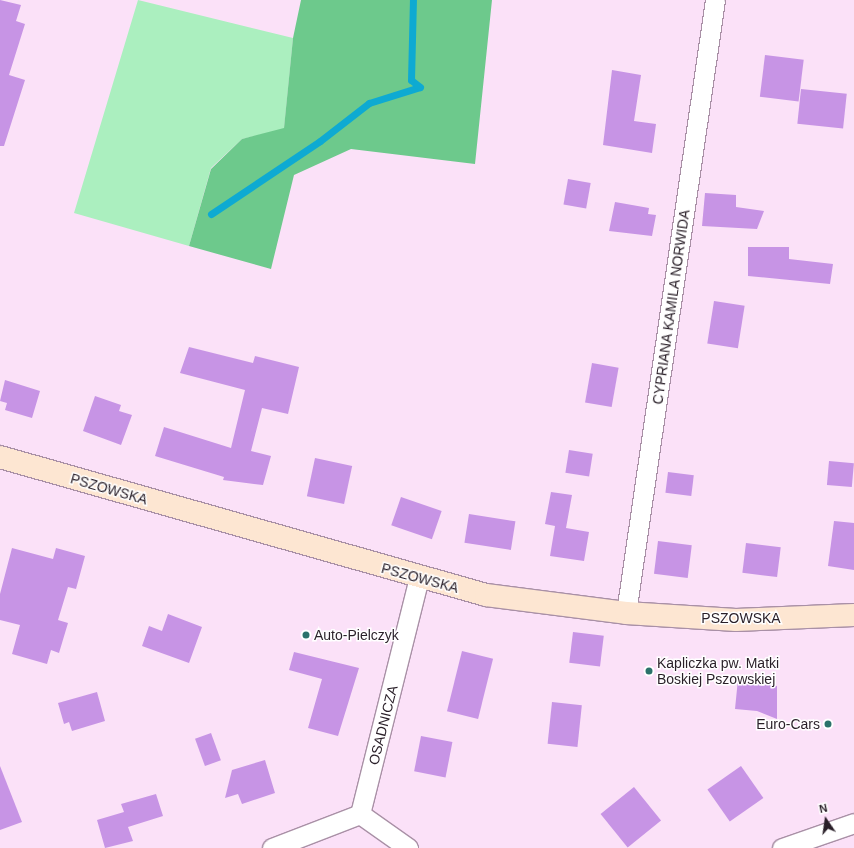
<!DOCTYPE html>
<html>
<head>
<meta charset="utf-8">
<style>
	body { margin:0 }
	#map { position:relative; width:854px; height:848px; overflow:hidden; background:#fbe1f8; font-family:Arial,sans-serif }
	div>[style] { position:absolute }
	.green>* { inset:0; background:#abefbf }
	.forest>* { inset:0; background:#6dc98c }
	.stream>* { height:7px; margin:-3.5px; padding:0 3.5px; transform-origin:3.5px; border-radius:3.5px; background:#0eaad2 }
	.building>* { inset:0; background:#c794e5; transform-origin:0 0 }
	.roads { filter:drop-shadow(1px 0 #a990a6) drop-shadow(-1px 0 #a990a6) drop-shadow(0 1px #a990a6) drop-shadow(0 -1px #a990a6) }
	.street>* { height:19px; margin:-9.5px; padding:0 9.5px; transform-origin:9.5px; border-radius:9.5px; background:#fff }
	.secondary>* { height:22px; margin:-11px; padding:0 11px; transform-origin:11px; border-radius:11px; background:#fde6d2 }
	.dots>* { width:11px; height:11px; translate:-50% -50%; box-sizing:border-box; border:2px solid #fff; border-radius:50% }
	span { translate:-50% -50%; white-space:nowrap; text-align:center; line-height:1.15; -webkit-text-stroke:3px #fff; paint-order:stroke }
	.street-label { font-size:14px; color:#291f28 }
	.poi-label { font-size:14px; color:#291f28 }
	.left { translate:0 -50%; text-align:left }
	.right { translate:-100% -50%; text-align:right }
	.north { position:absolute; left:806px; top:800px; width:40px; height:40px; -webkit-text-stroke:3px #fff; paint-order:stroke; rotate:347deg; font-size:11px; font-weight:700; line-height:16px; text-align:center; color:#291f28 }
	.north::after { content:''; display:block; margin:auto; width:14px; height:18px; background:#291f28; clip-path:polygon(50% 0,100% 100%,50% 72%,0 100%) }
</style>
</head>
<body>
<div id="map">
	<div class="green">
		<i style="clip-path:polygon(138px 0,293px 38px,284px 129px,242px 139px,211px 168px,189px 246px,74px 213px)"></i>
	</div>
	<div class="forest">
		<i style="clip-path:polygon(301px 0,492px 0,475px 164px,351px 149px,294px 175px,271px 269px,189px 246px,211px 169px,242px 139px,284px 128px,293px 38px)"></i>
	</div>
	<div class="stream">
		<i style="left:211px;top:214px;width:131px;rotate:-33.8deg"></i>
		<i style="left:320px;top:141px;width:62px;rotate:-37.8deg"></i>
		<i style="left:369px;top:103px;width:53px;rotate:-17.4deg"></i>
		<i style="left:420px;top:87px;width:11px;rotate:-142deg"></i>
		<i style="left:411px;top:80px;width:80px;rotate:-88.6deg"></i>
	</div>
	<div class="building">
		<i style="clip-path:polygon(0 0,21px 5px,16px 21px,25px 24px,9px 75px,25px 80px,4px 146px,0 146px)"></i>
		<i style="left:765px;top:55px;width:39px;height:42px;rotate:7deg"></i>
		<i style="clip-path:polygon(612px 70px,641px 75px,634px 121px,656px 124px,652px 153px,603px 145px)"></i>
		<i style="left:801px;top:89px;width:46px;height:35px;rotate:6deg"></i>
		<i style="left:568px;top:179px;width:23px;height:26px;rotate:10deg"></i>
		<i style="clip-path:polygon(705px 193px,736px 195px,736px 207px,764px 211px,757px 229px,702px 226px)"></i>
		<i style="clip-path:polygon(615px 202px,649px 208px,648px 214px,656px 215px,652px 236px,609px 231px)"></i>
		<i style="clip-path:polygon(748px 247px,789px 247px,789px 259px,833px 264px,830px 284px,748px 276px)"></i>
		<i style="left:714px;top:301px;width:31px;height:43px;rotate:9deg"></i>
		<i style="clip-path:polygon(189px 347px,253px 363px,255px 356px,299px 367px,288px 414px,262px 408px,251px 451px,271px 456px,263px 485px,223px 480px,224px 477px,155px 456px,164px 427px,231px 448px,245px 390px,180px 373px)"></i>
		<i style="left:592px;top:363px;width:27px;height:40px;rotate:10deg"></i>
		<i style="clip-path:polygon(5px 380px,40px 391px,32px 418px,5px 410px,7px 403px,0 401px)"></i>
		<i style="clip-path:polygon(95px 396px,121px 405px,119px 411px,132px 415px,121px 445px,83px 431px)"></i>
		<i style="left:569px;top:450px;width:24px;height:23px;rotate:9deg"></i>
		<i style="left:315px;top:458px;width:38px;height:39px;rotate:12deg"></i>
		<i style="left:829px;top:461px;width:25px;height:24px;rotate:5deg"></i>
		<i style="left:668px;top:472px;width:26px;height:21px;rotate:7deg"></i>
		<i style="clip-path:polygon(551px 492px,572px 495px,566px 528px,589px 532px,584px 561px,550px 556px,555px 526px,545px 524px)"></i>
		<i style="left:401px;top:497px;width:43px;height:30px;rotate:19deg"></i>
		<i style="left:469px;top:514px;width:47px;height:29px;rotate:9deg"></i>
		<i style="clip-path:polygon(834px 521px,854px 523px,854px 570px,828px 566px)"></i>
		<i style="left:658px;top:541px;width:34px;height:33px;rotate:7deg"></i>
		<i style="left:746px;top:543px;width:35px;height:30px;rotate:7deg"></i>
		<i style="clip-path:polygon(12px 548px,53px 559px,56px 548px,85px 556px,76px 589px,68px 587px,58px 620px,68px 623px,59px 653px,51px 650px,47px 664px,12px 654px,20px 625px,0 620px,0 594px)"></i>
		<i style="clip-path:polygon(168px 614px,202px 627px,189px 663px,142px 646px,149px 626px,162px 631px)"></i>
		<i style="left:573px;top:632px;width:31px;height:31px;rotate:7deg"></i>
		<i style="left:462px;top:651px;width:32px;height:62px;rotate:14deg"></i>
		<i style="clip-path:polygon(294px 652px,359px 668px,338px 736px,308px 728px,322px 679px,289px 670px)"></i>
		<i style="clip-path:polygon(738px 679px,777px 686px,777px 719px,757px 711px,735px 709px)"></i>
		<i style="clip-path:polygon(97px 692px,105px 721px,72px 731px,69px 722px,64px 724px,58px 703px)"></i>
		<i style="left:552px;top:702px;width:30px;height:42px;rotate:6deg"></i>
		<i style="left:211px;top:733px;width:29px;height:17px;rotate:70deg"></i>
		<i style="left:421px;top:736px;width:32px;height:36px;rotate:11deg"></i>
		<i style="clip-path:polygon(265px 760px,275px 793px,242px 804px,238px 794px,225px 798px,232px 770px)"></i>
		<i style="clip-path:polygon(0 766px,22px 822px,0 830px)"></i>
		<i style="left:741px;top:766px;width:39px;height:41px;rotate:55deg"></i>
		<i style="left:634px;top:787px;width:43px;height:43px;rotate:51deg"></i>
		<i style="clip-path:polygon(156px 794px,163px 816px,128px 827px,133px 841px,105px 848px,97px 820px,124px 812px,121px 804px)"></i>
	</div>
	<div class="roads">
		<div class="street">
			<i style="left:626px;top:613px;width:619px;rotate:-81.74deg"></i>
			<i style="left:360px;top:814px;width:243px;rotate:-76deg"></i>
			<i style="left:360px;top:814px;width:59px;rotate:35.3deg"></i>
			<i style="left:272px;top:848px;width:94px;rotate:-21.1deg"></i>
			<i style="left:782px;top:848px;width:76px;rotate:-19.1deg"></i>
		</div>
		<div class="secondary">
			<i style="left:0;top:457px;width:505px;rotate:15.85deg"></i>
			<i style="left:486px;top:595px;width:141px;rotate:7.3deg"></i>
			<i style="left:626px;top:613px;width:110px;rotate:3.6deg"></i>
			<i style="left:736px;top:620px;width:118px;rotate:-2.4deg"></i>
		</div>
	</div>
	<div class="dots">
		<i style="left:306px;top:635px;background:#2b726b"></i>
		<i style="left:649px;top:671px;background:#2b726b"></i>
		<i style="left:828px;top:724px;background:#2b726b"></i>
	</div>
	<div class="street-label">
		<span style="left:671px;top:307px;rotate:-82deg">CYPRIANA KAMILA NORWIDA</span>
		<span style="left:109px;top:489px;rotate:16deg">PSZOWSKA</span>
		<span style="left:420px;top:578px;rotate:15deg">PSZOWSKA</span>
		<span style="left:741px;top:618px">PSZOWSKA</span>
		<span style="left:383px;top:725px;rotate:-76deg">OSADNICZA</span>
	</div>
	<div class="poi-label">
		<span class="left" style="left:314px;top:635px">Auto-Pielczyk</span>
		<span class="left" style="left:657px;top:671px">Kapliczka pw. Matki<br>Boskiej Pszowskiej</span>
		<span class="right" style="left:820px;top:724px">Euro-Cars</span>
	</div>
	<div class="north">N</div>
</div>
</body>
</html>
